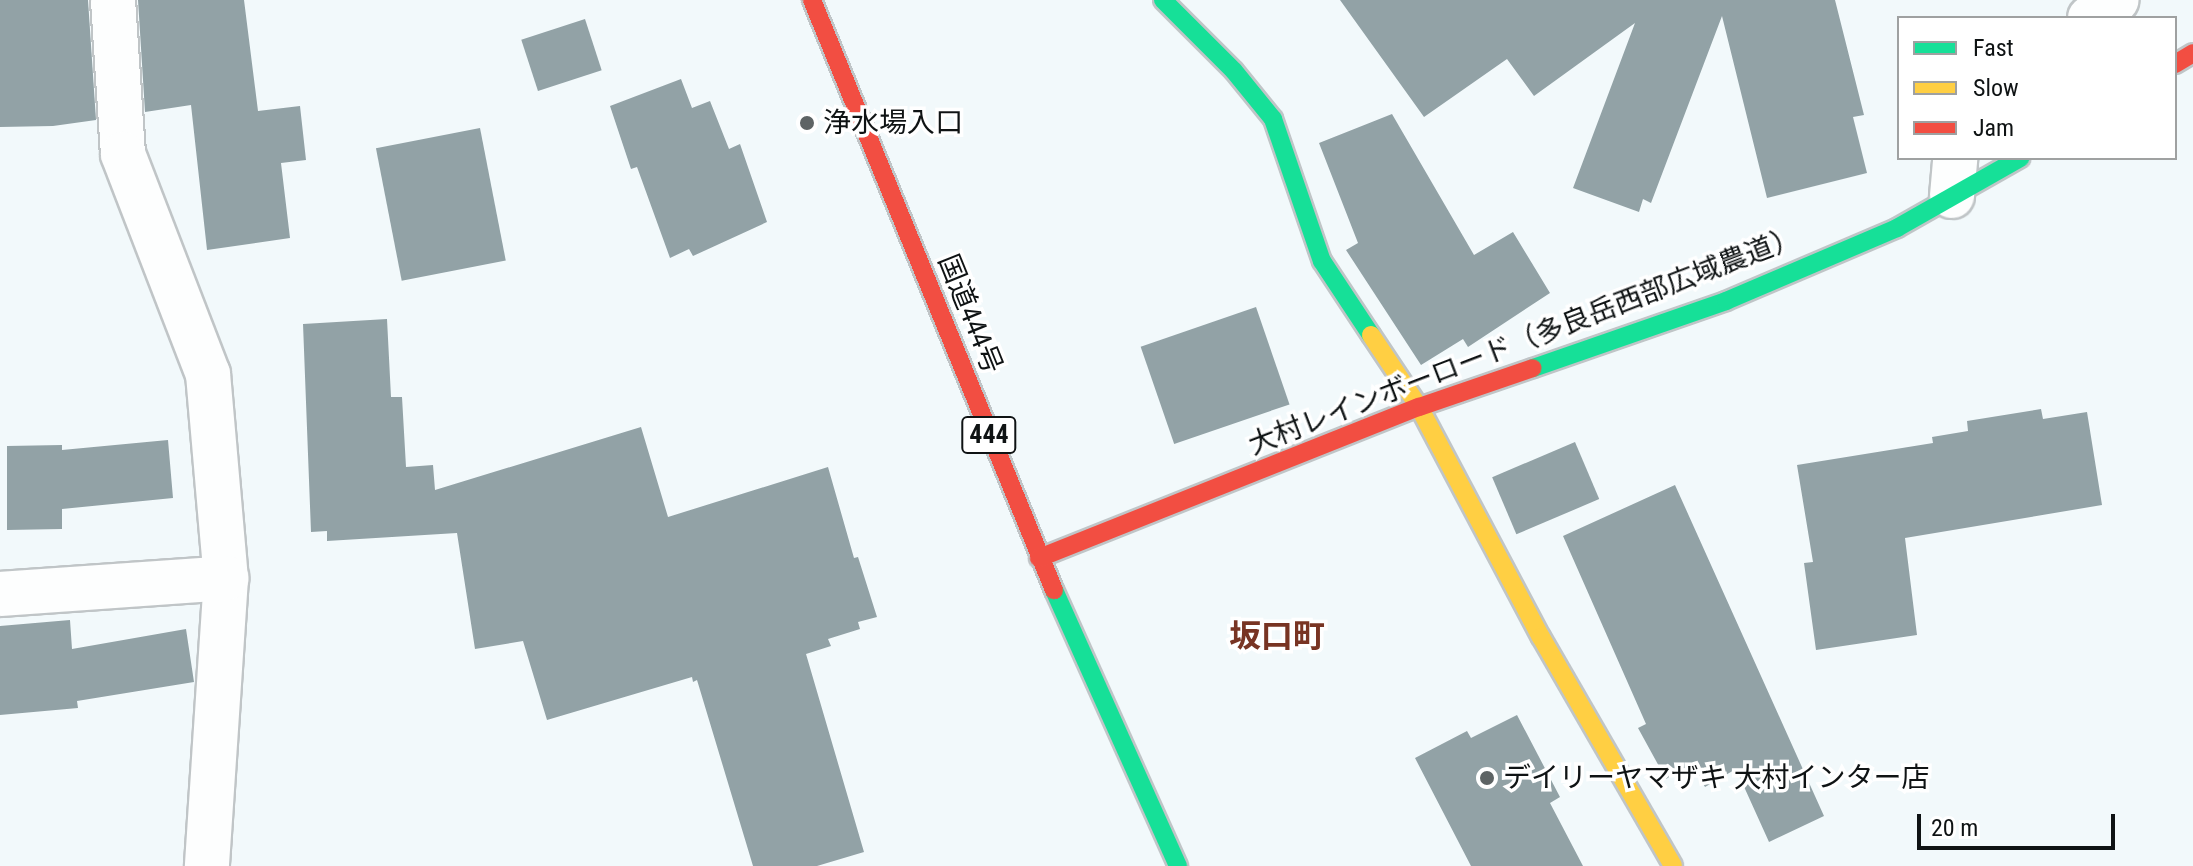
<!DOCTYPE html>
<html>
<head>
<meta charset="utf-8">
<style>
	body { margin:0 }
	#map { position:relative; width:2193px; height:866px; overflow:hidden; background:#f2f9fb; font-family:"Roboto Condensed","Noto Sans JP",sans-serif }
	div>[style] { position:absolute }
	.building>* { inset:0; background:#92a2a6; transform-origin:0 0 }
	.roads { filter:drop-shadow(2px 0 #c0c5c7) drop-shadow(-2px 0 #c0c5c7) drop-shadow(0 2px #c0c5c7) drop-shadow(0 -2px #c0c5c7) }
	.street>* { height:44px; margin:-22px; padding:0 22px; transform-origin:22px; border-radius:22px; background:#fdfefe }
	.fast>* { height:18px; margin:-9px; padding:0 9px; transform-origin:9px; border-radius:9px; background:#16e098 }
	.slow>* { height:18px; margin:-9px; padding:0 9px; transform-origin:9px; border-radius:9px; background:#ffcf43 }
	.jam>* { height:18px; margin:-9px; padding:0 9px; transform-origin:9px; border-radius:9px; background:#f24e42 }
	.dots>* { width:22px; height:22px; translate:-50% -50%; box-sizing:border-box; border:4px solid #fff; border-radius:50% }
	span { translate:-50% -50%; white-space:nowrap; text-align:center; line-height:1.15; -webkit-text-stroke:7px #fff; paint-order:stroke }
	.shield-label span { padding:2px 6px; background:#fff; border:2px solid; border-radius:6px; -webkit-text-stroke-width:0 }
	.shield-label { font-size:26px; color:#0f1314; font-weight:700 }
	.poi-label { font-size:28px; color:#0f1314 }
	.left { translate:0 -50%; text-align:left }
	.street-label { font-size:28px; color:#0f1314 }
	.quarter-label { font-size:32px; color:#783423; font-weight:700 }
	.legend { position:absolute; left:1897px; top:16px; width:280px; height:144px; box-sizing:border-box; background:#fff; border:2px solid #9fa1a1; margin:0; padding:10px 14px; list-style:none; font-size:24px; color:#0f1314 }
	.legend li { display:flex; align-items:center; gap:16px; height:40px }
	.legend b { width:40px; border:2px solid #9fa1a1 }
	.scale { position:absolute; left:1917px; top:814px; width:198px; height:36px; box-sizing:border-box; border:4px solid #0f1314; border-top:0; padding-left:10px; font-size:24px; line-height:28px; white-space:nowrap; color:#0f1314; -webkit-text-stroke:6px #fff; paint-order:stroke }
</style>
</head>
<body>
<div id="map">
	<div class="building">
		<i style="clip-path:polygon(0 0,88px 0,96px 120px,53px 126px,0 127px)"></i>
		<i style="clip-path:polygon(138px 0,244px 0,258px 111px,300px 106px,306px 160px,281px 163px,290px 238px,207px 250px,191px 105px,145px 112px)"></i>
		<i style="clip-path:polygon(1340px 0,1835px 0,1864px 115px,1853px 117px,1867px 173px,1767px 198px,1722px 16px,1651px 203px,1643px 199px,1639px 212px,1573px 188px,1635px 23px,1534px 96px,1507px 59px,1424px 117px)"></i>
		<i style="left:585px;top:19px;width:54px;height:67px;rotate:72deg"></i>
		<i style="clip-path:polygon(681px 79px,692px 108px,710px 101px,729px 149px,740px 144px,767px 222px,693px 256px,689px 249px,670px 258px,637px 167px,631px 169px,610px 106px)"></i>
		<i style="clip-path:polygon(1392px 114px,1474px 255px,1513px 232px,1550px 293px,1468px 347px,1463px 339px,1421px 365px,1346px 250px,1358px 243px,1319px 143px)"></i>
		<i style="left:480px;top:128px;width:135px;height:106px;rotate:79deg"></i>
		<i style="left:1256px;top:307px;width:103px;height:122px;rotate:71deg"></i>
		<i style="clip-path:polygon(387px 319px,391px 397px,402px 397px,406px 467px,433px 465px,435px 490px,641px 427px,668px 517px,828px 467px,854px 558px,858px 557px,877px 617px,858px 622px,860px 629px,828px 639px,831px 646px,806px 654px,864px 852px,817px 866px,753px 866px,697px 680px,693px 682px,692px 677px,547px 720px,523px 641px,475px 649px,457px 533px,327px 541px,327px 531px,311px 532px,303px 324px)"></i>
		<i style="clip-path:polygon(2041px 409px,2043px 419px,2087px 412px,2102px 505px,1905px 538px,1917px 635px,1816px 650px,1804px 563px,1813px 562px,1797px 465px,1933px 443px,1932px 437px,1968px 431px,1967px 421px)"></i>
		<i style="clip-path:polygon(168px 440px,173px 498px,62px 509px,62px 529px,7px 530px,7px 446px,62px 445px,62px 450px)"></i>
		<i style="left:1575px;top:442px;width:62px;height:90px;rotate:67deg"></i>
		<i style="clip-path:polygon(1675px 485px,1824px 816px,1769px 842px,1736px 769px,1705px 787px,1692px 764px,1666px 779px,1638px 728px,1646px 724px,1563px 536px)"></i>
		<i style="clip-path:polygon(70px 620px,72px 649px,186px 629px,194px 682px,77px 701px,78px 708px,0 715px,0 626px)"></i>
		<i style="clip-path:polygon(1517px 715px,1560px 797px,1550px 803px,1583px 866px,1471px 866px,1415px 758px,1467px 731px,1471px 738px)"></i>
	</div>
	<div class="roads">
		<div class="street">
			<i style="left:113px;top:0;width:154px;rotate:86.3deg"></i>
			<i style="left:123px;top:154px;width:236px;rotate:68.9deg"></i>
			<i style="left:208px;top:374px;width:205px;rotate:85deg"></i>
			<i style="left:226px;top:578px;width:289px;rotate:93.8deg"></i>
			<i style="left:2090px;top:18px;width:32px;rotate:-34deg"></i>
			<i style="left:1952px;top:196px;width:38px;rotate:-85deg"></i>
			<i style="left:0;top:594px;width:227px;rotate:-4deg"></i>
		</div>
		<div class="fast">
			<i style="left:1163px;top:0;width:100px;rotate:45deg"></i>
			<i style="left:1234px;top:71px;width:62px;rotate:50.9deg"></i>
			<i style="left:1273px;top:119px;width:150px;rotate:71deg"></i>
			<i style="left:1322px;top:261px;width:89px;rotate:56.5deg"></i>
			<i style="left:1533px;top:368px;width:204px;rotate:-19.1deg"></i>
			<i style="left:1726px;top:301px;width:186px;rotate:-23.1deg"></i>
			<i style="left:1897px;top:228px;width:142px;rotate:-29.6deg"></i>
			<i style="left:1054px;top:590px;width:303px;rotate:65.8deg"></i>
		</div>
		<div class="slow">
			<i style="left:1371px;top:335px;width:87px;rotate:56.3deg"></i>
			<i style="left:1419px;top:407px;width:260px;rotate:62.1deg"></i>
			<i style="left:1541px;top:637px;width:264px;rotate:60deg"></i>
		</div>
		<div class="jam">
			<i style="left:812px;top:0;width:638px;rotate:67.7deg"></i>
			<i style="left:2175px;top:64px;width:21px;rotate:-31deg"></i>
			<i style="left:1039px;top:558px;width:409px;rotate:-21.7deg"></i>
			<i style="left:1419px;top:407px;width:120px;rotate:-18.9deg"></i>
		</div>
	</div>
	<div class="dots">
		<i style="left:807px;top:123px;background:#5e6465"></i>
		<i style="left:1487px;top:778px;background:#5e6465"></i>
	</div>
	<div class="shield-label">
		<span style="left:989px;top:435px">444</span>
	</div>
	<div class="poi-label">
		<span class="left" style="left:823px;top:123px">浄水場入口</span>
		<span class="left" style="left:1503px;top:778px">デイリーヤマザキ 大村インター店</span>
	</div>
	<div class="street-label">
		<span style="left:970px;top:314px;rotate:68deg">国道444号</span>
		<span style="left:1524px;top:341px;rotate:-21deg">大村レインボーロード（多良岳西部広域農道）</span>
	</div>
	<div class="quarter-label">
		<span style="left:1277px;top:636px">坂口町</span>
	</div>
	<ul class="legend">
	<li><b style="height:10px;background:#16e098"></b>Fast</li>
	<li><b style="height:10px;background:#ffcf43"></b>Slow</li>
	<li><b style="height:10px;background:#f24e42"></b>Jam</li>
	</ul>
	<div class="scale">20 m</div>
</div>
</body>
</html>
